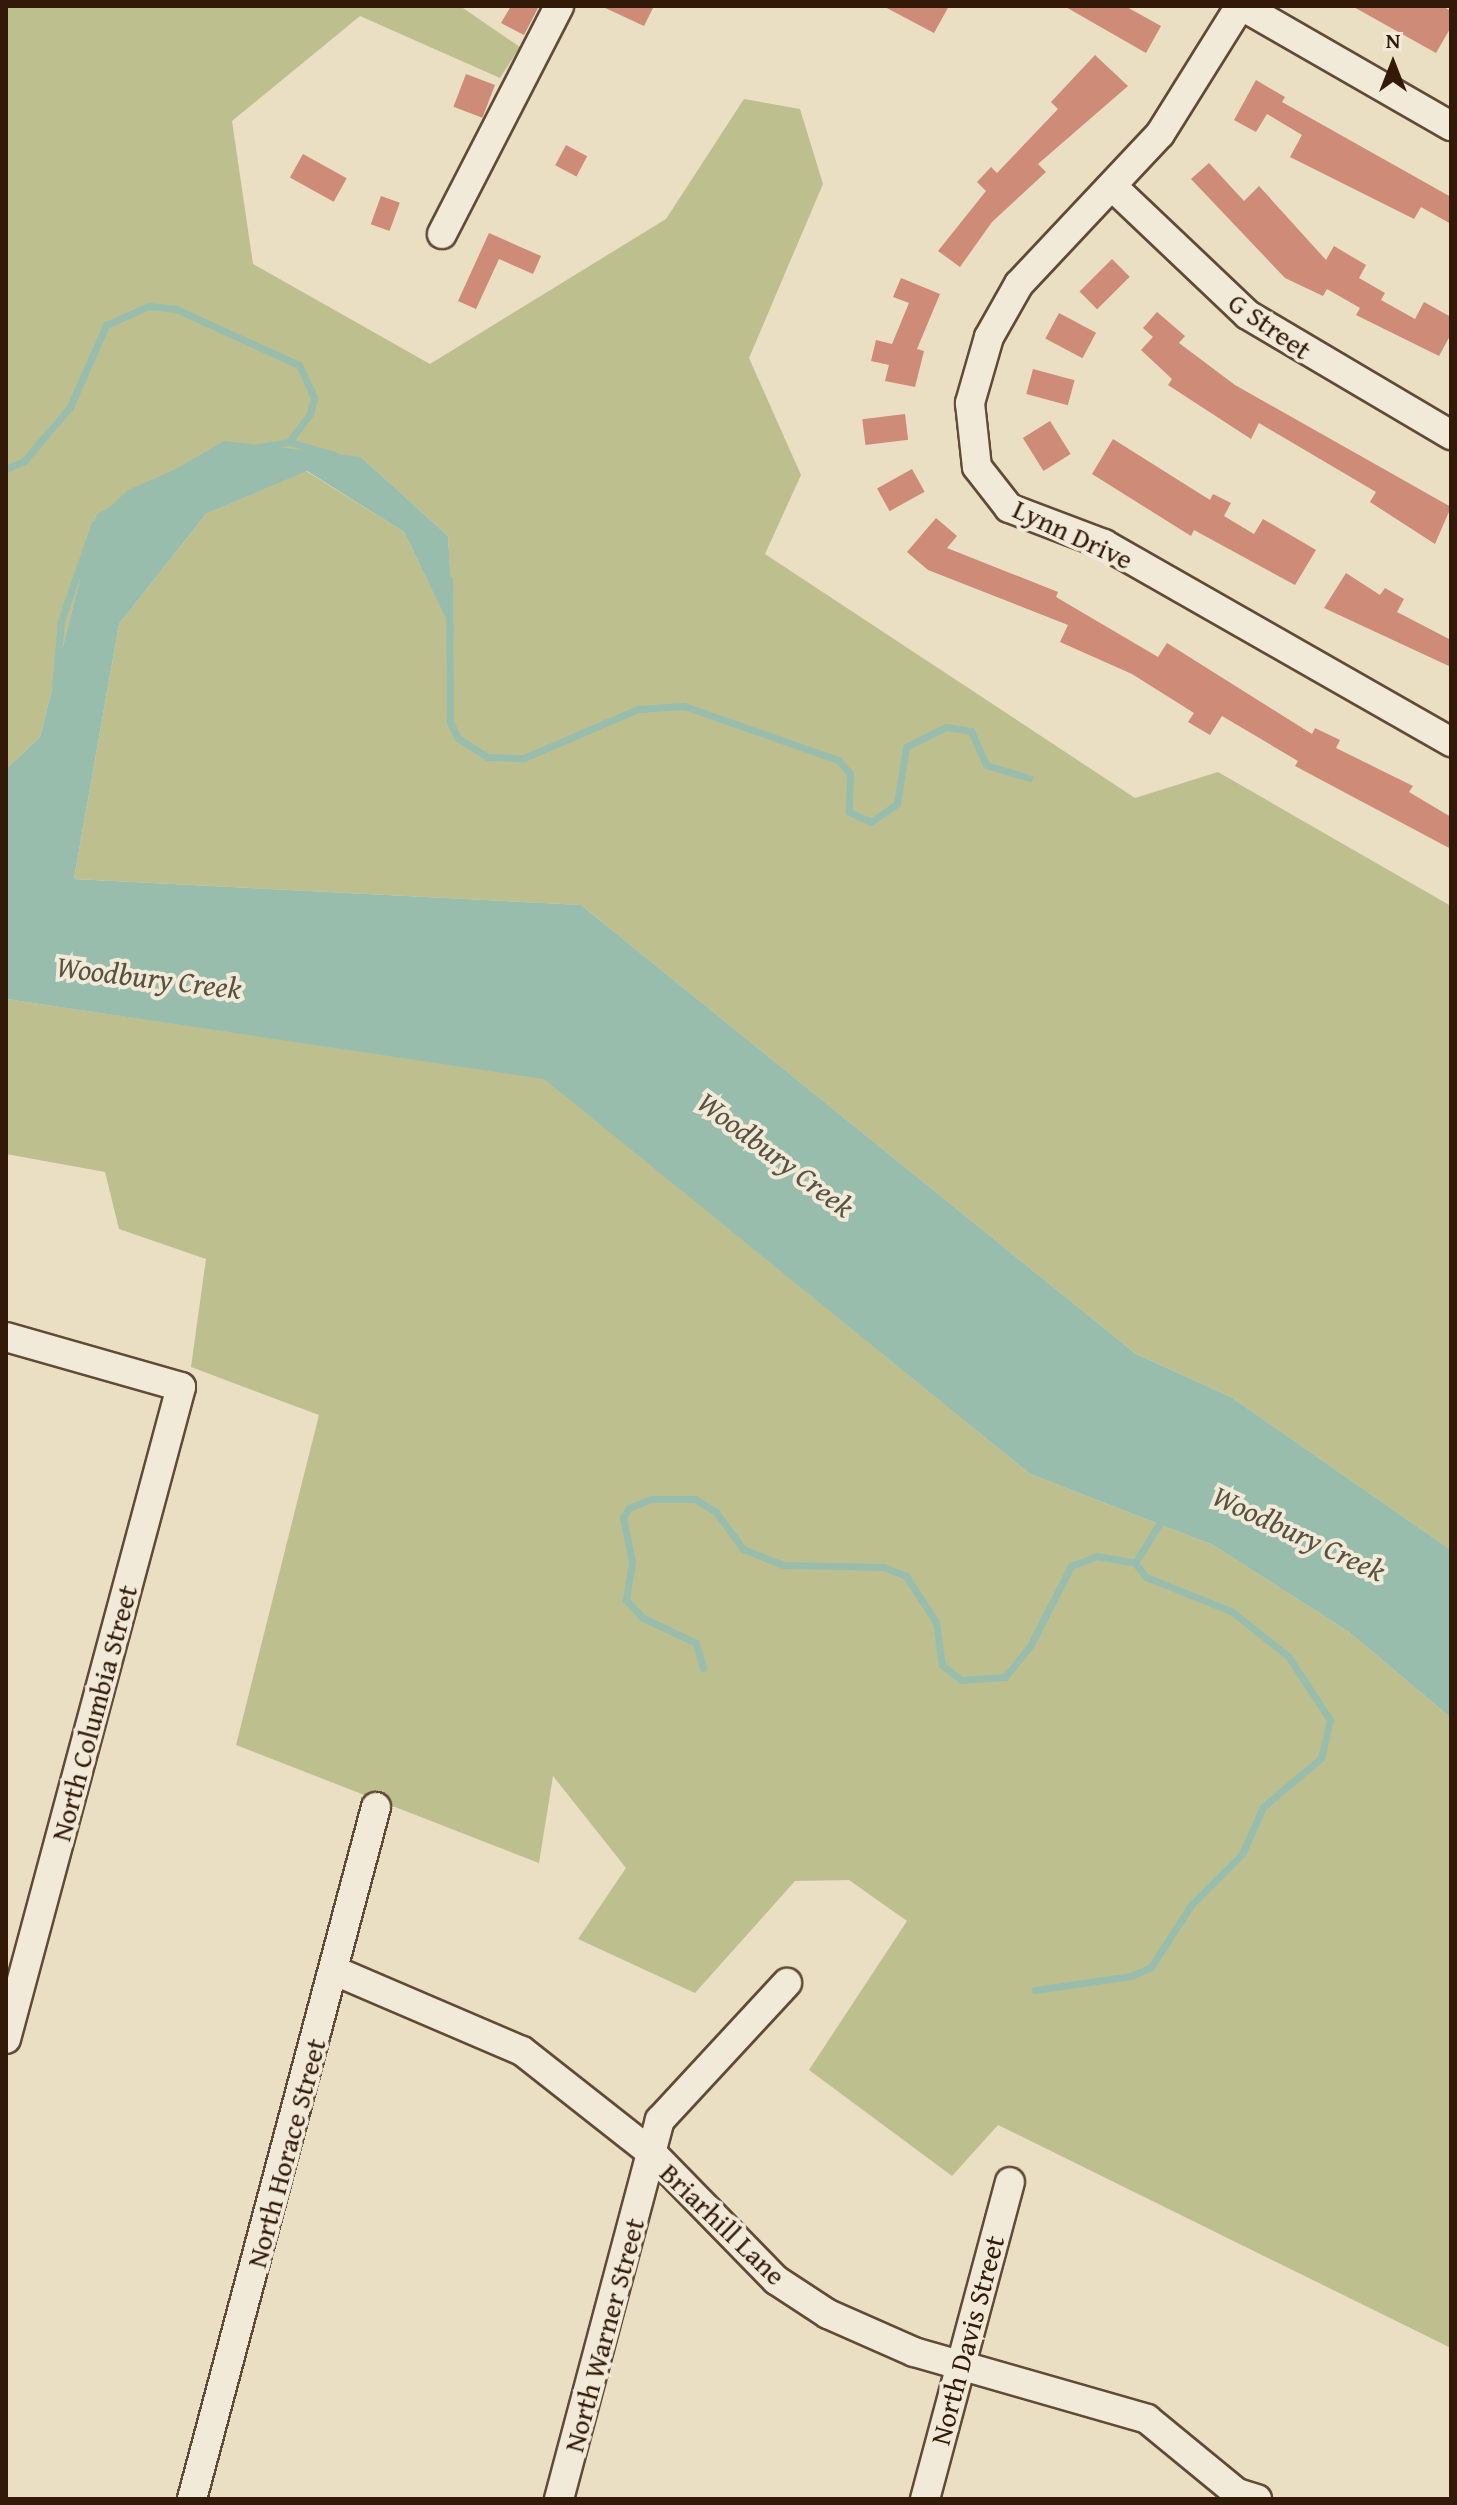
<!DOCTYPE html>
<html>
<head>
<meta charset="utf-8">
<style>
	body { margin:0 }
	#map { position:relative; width:1457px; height:2505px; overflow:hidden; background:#eadec3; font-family:"Gentium Book Plus",serif }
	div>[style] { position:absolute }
	.green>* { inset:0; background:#bebf8f }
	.water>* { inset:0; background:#99bdad }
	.stream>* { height:7px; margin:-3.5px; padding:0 3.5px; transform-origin:3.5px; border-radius:3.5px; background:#99bdad }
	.building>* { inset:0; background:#cd8b78; transform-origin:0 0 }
	.roads { filter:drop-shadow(2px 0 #614a36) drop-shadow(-2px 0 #614a36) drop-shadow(0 2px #614a36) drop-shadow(0 -2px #614a36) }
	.minor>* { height:28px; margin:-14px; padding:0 14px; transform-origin:14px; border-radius:14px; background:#f1ead8 }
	span { translate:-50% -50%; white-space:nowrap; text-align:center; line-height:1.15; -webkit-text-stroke:8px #f1ead8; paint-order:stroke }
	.street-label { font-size:28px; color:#331907 }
	.water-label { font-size:30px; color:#575241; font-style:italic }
	.frame { position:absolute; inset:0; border:8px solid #331907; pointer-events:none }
	.north { position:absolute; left:1353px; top:24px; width:80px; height:80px; -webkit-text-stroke:6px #f1ead8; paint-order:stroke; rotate:0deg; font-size:22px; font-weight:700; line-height:32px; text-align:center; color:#331907 }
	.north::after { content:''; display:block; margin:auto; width:28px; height:36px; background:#331907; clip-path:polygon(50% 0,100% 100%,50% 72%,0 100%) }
</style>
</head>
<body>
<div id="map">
	<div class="green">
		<i style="clip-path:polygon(6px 6px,460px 6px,520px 47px,500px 78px,360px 16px,232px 121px,253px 264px,430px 364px,666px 219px,744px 99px,800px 109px,823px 184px,749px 358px,801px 475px,765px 554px,1135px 798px,1218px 772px,1451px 906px,1451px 1550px,1231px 1397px,1136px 1354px,581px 905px,74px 879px,119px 624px,206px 514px,306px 471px,404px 532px,453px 632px,448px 536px,361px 457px,96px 515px,40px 737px,6px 769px)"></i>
		<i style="clip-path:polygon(6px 999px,544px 1078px,1030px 1474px,1213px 1545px,1349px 1632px,1451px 1718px,1451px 2348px,998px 2125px,952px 2176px,809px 2070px,907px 1921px,849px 1880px,795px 1881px,695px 1993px,578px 1939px,626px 1868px,553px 1776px,539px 1863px,236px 1745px,319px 1415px,191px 1367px,206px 1259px,119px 1229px,105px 1172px,6px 1154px)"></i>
	</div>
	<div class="water">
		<i style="clip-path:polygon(224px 441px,361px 457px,448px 536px,454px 635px,404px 532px,307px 471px,206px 514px,119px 624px,74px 879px,581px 905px,1136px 1354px,1231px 1397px,1451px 1550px,1451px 1718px,1349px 1632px,1213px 1545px,1030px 1474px,544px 1079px,6px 999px,6px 769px,40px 737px,96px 515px)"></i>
	</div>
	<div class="stream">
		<i style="left:258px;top:447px;width:31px;rotate:-9deg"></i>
		<i style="left:289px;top:442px;width:48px;rotate:15.8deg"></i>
		<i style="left:6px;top:469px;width:20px;rotate:-24deg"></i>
		<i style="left:24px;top:461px;width:71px;rotate:-49.6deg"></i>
		<i style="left:70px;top:407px;width:90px;rotate:-66.3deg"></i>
		<i style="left:106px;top:325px;width:47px;rotate:-23.8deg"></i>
		<i style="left:149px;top:306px;width:27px;rotate:6deg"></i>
		<i style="left:176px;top:309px;width:135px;rotate:24.5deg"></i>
		<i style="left:299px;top:365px;width:35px;rotate:65deg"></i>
		<i style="left:314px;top:397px;width:17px;rotate:103deg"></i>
		<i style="left:310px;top:414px;width:35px;rotate:127deg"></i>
		<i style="left:449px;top:580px;width:142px;rotate:89.6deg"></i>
		<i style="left:450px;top:722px;width:18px;rotate:63deg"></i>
		<i style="left:458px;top:738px;width:35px;rotate:33deg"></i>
		<i style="left:487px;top:757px;width:37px;rotate:2deg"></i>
		<i style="left:524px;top:758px;width:124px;rotate:-23.3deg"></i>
		<i style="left:638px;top:709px;width:46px;rotate:-3.7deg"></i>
		<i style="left:684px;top:706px;width:163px;rotate:19.3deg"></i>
		<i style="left:838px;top:760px;width:18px;rotate:49deg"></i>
		<i style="left:850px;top:774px;width:38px;rotate:92deg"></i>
		<i style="left:849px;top:812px;width:24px;rotate:24deg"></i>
		<i style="left:871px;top:822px;width:32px;rotate:-35deg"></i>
		<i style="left:897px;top:804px;width:58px;rotate:-81deg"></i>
		<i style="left:906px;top:747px;width:45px;rotate:-26.6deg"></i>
		<i style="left:946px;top:727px;width:25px;rotate:9deg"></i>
		<i style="left:971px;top:731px;width:37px;rotate:66deg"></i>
		<i style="left:986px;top:765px;width:45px;rotate:16.8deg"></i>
		<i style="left:55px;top:686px;width:65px;rotate:-84.7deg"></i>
		<i style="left:61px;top:621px;width:102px;rotate:-71deg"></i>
		<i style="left:94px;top:525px;width:47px;rotate:-42.4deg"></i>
		<i style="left:129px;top:493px;width:61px;rotate:-24.1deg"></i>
		<i style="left:1135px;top:1563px;width:55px;rotate:-58.3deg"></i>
		<i style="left:703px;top:1668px;width:26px;rotate:-106deg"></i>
		<i style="left:696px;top:1643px;width:59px;rotate:-154.7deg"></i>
		<i style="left:643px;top:1618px;width:25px;rotate:-133deg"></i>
		<i style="left:626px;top:1600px;width:38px;rotate:-81deg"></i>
		<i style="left:632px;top:1562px;width:46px;rotate:-101.3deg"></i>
		<i style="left:623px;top:1517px;width:11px;rotate:-56deg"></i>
		<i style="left:629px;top:1508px;width:24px;rotate:-22deg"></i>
		<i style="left:651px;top:1499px;width:44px"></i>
		<i style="left:695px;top:1499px;width:25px;rotate:32deg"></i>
		<i style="left:716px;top:1512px;width:46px;rotate:53.9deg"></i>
		<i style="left:743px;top:1549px;width:43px;rotate:21.8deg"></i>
		<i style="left:783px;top:1565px;width:100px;rotate:1.1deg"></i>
		<i style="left:883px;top:1567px;width:25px;rotate:21deg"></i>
		<i style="left:906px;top:1576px;width:55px;rotate:56.9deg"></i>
		<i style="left:936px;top:1622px;width:43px;rotate:82.1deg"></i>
		<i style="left:942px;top:1665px;width:24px;rotate:38deg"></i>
		<i style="left:961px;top:1680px;width:44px;rotate:-3.9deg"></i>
		<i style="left:1005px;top:1677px;width:40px;rotate:-51deg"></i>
		<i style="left:1030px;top:1646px;width:90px;rotate:-62.9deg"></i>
		<i style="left:1071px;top:1566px;width:28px;rotate:-21deg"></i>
		<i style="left:1097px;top:1556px;width:39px;rotate:10deg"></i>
		<i style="left:1135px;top:1563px;width:18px;rotate:52deg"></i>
		<i style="left:1146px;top:1577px;width:92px;rotate:21.8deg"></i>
		<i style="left:1231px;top:1611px;width:73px;rotate:38.3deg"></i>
		<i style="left:1288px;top:1656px;width:77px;rotate:56.7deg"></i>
		<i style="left:1330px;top:1720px;width:39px;rotate:103deg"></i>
		<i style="left:1321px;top:1758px;width:76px;rotate:139.8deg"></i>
		<i style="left:1263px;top:1807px;width:51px;rotate:114.1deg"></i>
		<i style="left:1242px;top:1854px;width:72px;rotate:135deg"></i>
		<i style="left:1191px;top:1905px;width:74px;rotate:122.8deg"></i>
		<i style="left:1151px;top:1967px;width:22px;rotate:156deg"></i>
		<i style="left:1131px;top:1976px;width:97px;rotate:171.7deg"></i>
	</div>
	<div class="building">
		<i style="clip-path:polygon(511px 6px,539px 6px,524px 35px,501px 23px)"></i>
		<i style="clip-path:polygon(601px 6px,654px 6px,644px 26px)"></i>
		<i style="clip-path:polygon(883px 6px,949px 6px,934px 33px)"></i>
		<i style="clip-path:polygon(1064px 6px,1125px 6px,1161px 26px,1146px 53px)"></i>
		<i style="clip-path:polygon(1352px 6px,1442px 6px,1451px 11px,1451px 27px,1436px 53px)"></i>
		<i style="clip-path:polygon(1095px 55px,1128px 86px,1038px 164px,1046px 172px,992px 222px,960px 267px,938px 251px,986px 191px,977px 182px,991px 167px,997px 173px,1058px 109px,1051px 102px)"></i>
		<i style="left:466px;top:74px;width:31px;height:35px;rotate:21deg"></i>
		<i style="clip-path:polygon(1256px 80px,1285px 97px,1282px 102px,1451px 197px,1451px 224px,1421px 207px,1414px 219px,1290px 157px,1302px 135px,1267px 114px,1256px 132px,1234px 120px)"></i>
		<i style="left:566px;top:145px;width:24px;height:23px;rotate:28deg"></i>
		<i style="left:303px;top:154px;width:50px;height:27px;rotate:29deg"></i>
		<i style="clip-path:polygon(1209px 163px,1244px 201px,1259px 186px,1326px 260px,1334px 246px,1366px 265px,1359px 278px,1385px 293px,1381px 300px,1415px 319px,1424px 302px,1451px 317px,1451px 334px,1439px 356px,1356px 315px,1360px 308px,1327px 289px,1323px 296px,1285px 278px,1191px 179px)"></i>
		<i style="left:381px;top:196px;width:20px;height:30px;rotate:20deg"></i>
		<i style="clip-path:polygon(489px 233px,541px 256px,533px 274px,499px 259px,476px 309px,458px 301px)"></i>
		<i style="left:1112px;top:259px;width:25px;height:46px;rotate:45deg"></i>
		<i style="clip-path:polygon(901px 278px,940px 294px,917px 349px,924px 351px,915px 387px,885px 381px,889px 365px,871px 361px,876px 340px,892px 344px,909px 303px,893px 297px)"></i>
		<i style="clip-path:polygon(1157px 312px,1185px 336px,1179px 343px,1235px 385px,1451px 507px,1435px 544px,1370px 502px,1376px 492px,1259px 423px,1251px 439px,1168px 385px,1172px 379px,1141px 350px,1153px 337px,1143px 328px)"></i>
		<i style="left:1059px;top:313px;width:42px;height:29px;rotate:28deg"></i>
		<i style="left:1033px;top:369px;width:43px;height:26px;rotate:15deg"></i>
		<i style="left:905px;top:414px;width:26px;height:43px;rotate:83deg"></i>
		<i style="left:1050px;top:421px;width:39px;height:32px;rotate:58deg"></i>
		<i style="clip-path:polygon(1113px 439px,1210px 500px,1213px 494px,1231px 503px,1224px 516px,1254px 534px,1263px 519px,1316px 550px,1295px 585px,1194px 530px,1191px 536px,1092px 474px)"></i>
		<i style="left:912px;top:469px;width:26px;height:40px;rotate:61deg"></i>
		<i style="clip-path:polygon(936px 518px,957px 536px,947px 548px,1058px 592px,1056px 597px,1158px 657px,1167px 643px,1312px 734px,1315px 728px,1340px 740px,1336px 748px,1413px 786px,1409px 792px,1451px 817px,1451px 849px,1295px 766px,1298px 761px,1222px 716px,1210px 735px,1188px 722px,1194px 713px,1132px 674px,1060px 642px,1068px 625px,928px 570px,907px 552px)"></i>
		<i style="clip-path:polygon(1346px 573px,1380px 595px,1385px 588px,1404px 599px,1397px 612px,1451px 640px,1451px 667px,1324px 608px)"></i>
	</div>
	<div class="roads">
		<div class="minor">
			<i style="left:1240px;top:6px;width:151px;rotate:122deg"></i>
			<i style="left:1160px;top:134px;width:206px;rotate:133.2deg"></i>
			<i style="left:1019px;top:284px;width:61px;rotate:119.5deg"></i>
			<i style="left:989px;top:337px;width:69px;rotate:106.1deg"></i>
			<i style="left:970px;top:403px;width:64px;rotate:83.8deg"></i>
			<i style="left:977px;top:467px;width:52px;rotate:52deg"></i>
			<i style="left:1009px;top:508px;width:102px;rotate:20.8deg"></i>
			<i style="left:1104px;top:544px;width:400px;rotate:29.7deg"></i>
			<i style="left:1242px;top:6px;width:241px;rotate:29.9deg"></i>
			<i style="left:1112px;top:186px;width:187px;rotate:43.5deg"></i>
			<i style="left:1248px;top:315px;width:236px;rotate:30.6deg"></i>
			<i style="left:442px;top:234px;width:256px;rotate:-62.8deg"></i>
			<i style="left:6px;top:1337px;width:182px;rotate:15.9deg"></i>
			<i style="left:181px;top:1387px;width:675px;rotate:105.02deg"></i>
			<i style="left:335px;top:1971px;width:203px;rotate:23.2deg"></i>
			<i style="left:522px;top:2051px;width:168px;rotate:38.2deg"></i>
			<i style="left:654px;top:2155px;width:175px;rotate:45.7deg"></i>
			<i style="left:776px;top:2280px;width:62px;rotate:33.2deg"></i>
			<i style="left:828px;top:2314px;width:94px;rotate:23.8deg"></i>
			<i style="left:914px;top:2352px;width:242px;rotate:16deg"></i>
			<i style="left:1147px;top:2419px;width:117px;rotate:39.4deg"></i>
			<i style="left:1237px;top:2493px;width:21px;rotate:17deg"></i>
			<i style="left:192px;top:2499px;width:716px;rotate:-75.11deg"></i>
			<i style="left:559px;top:2499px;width:392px;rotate:-75.1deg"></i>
			<i style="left:660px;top:2120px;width:187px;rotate:-47.2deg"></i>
			<i style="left:925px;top:2499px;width:328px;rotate:-75deg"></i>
		</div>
	</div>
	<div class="street-label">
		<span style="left:1270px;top:326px;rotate:35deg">G Street</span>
		<span style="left:1073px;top:534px;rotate:25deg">Lynn Drive</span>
		<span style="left:94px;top:1713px;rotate:-75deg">North Columbia Street</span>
		<span style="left:286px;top:2153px;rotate:-75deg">North Horace Street</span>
		<span style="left:723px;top:2224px;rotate:44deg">Briarhill Lane</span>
		<span style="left:604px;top:2335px;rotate:-75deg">North Warner Street</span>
		<span style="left:967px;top:2340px;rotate:-75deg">North Davis Street</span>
	</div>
	<div class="water-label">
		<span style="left:149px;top:977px;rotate:7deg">Woodbury Creek</span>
		<span style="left:776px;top:1154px;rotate:37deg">Woodbury Creek</span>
		<span style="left:1299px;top:1533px;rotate:25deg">Woodbury Creek</span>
	</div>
	<div class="frame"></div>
	<div class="north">N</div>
</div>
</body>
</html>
